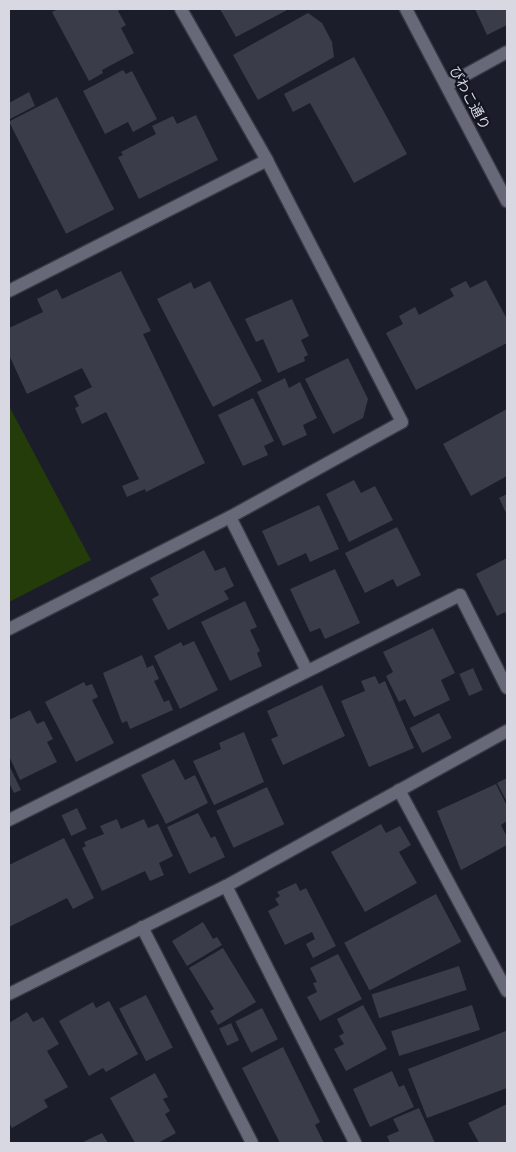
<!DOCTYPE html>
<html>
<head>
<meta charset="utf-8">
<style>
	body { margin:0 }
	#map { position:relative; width:516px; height:1152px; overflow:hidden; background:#1b1d2a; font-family:"Space Grotesk","Noto Sans JP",sans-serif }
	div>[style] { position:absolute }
	.green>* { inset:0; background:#243c09 }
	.building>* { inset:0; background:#3a3c4a; transform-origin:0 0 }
	.roads { filter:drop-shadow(1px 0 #383944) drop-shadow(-1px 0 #383944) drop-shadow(0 1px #383944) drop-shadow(0 -1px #383944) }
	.minor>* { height:12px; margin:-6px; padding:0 6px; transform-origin:6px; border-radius:6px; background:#676978 }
	.tertiary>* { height:12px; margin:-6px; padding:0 6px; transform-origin:6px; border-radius:6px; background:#676978 }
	span { translate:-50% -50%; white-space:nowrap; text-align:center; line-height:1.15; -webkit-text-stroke:4px #121420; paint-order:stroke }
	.street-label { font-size:14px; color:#d7d8e1 }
	.frame { position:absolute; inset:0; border:10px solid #d7d8e1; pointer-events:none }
</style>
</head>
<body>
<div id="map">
	<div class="green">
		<i style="clip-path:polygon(9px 406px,91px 560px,9px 602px)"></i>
	</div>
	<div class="building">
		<i style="clip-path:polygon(58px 9px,121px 9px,118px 11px,126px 25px,121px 28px,134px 53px,102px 70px,103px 73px,89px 81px,52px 12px)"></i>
		<i style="clip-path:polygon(220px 9px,289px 9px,236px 37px)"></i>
		<i style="clip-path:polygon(475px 9px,507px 9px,507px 25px,487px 35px)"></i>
		<i style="clip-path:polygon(308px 13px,322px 23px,332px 42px,334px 57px,258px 100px,233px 55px)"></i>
		<i style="clip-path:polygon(354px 57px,407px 154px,354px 183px,310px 103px,293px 112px,284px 94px)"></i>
		<i style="clip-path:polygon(123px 70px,126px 74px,132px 71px,157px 119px,133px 132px,128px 122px,105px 134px,83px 91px)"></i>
		<i style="clip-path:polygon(29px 92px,35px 106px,10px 119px,9px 103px)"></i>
		<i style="left:57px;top:97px;width:126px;height:54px;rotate:63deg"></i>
		<i style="clip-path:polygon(196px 115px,218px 160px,139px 199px,118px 157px,123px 155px,121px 152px,156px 134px,152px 126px,173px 116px,177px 124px)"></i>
		<i style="clip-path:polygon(121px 271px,151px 331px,143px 334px,205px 463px,146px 492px,145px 489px,127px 497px,122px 486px,139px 479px,106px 412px,82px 424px,75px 408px,79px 406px,74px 396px,92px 387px,82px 368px,27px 394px,9px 355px,9px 328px,43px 312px,37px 299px,57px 289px,62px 299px)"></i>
		<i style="clip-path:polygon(486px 280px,507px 319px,507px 343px,416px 390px,386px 333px,403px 324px,399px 316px,415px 307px,419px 315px,454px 296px,450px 289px,466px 281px,470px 288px)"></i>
		<i style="clip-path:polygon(210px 281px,262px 381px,213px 407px,157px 299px,191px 282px,194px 289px)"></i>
		<i style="clip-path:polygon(292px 299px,309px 336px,301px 340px,308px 355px,304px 357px,305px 361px,278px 373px,263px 339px,256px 342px,245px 319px)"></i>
		<i style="clip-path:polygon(348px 358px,368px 399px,363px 418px,333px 434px,305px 379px)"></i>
		<i style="clip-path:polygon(285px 378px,289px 388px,300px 382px,317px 418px,303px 425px,307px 435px,283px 446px,257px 392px)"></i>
		<i style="clip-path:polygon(253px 398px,274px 441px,264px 446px,268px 455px,243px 466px,218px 415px)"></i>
		<i style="clip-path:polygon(507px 409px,507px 476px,471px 496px,443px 444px)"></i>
		<i style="clip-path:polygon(354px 480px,361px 493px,375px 486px,393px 520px,349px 542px,326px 494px)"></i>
		<i style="clip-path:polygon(507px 494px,507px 515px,499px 498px)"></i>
		<i style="clip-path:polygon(319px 505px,339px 549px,310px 562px,306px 553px,278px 566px,262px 531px)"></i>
		<i style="clip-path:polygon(397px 527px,421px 575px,397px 587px,393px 579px,365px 593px,345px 553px)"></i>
		<i style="clip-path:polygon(204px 550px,215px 571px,225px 567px,234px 586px,224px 591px,229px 599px,168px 630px,152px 599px,159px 595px,150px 578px)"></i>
		<i style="clip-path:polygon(507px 558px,507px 617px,505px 612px,497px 616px,476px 574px)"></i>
		<i style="clip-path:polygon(335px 569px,360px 623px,325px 639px,320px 628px,310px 632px,290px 589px)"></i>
		<i style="clip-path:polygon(245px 601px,257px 627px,250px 630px,260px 651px,257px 653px,262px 666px,230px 681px,201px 622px)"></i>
		<i style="clip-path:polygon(433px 628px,455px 673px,441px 680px,450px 700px,414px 717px,405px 699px,399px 702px,386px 676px,393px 672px,383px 652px)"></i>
		<i style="clip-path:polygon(194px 641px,218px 690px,180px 709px,154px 656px,181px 642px,183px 646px)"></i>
		<i style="clip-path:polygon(142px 655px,147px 668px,153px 665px,159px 679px,154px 681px,164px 702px,169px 700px,173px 710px,130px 729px,127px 721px,122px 723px,103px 673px)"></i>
		<i style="left:473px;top:668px;width:24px;height:15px;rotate:66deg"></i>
		<i style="clip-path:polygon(375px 676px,379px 684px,385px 681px,414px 748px,369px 767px,341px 701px,365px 691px,361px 681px)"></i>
		<i style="clip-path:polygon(84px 682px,86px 686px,92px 684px,98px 697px,92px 700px,114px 743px,76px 762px,45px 702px)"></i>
		<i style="clip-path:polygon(322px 685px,345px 736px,283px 765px,271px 739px,278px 736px,267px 711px)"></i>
		<i style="clip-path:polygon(30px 710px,37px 724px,44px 721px,53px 739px,47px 742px,57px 762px,20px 780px,9px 756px,9px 720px)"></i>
		<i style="left:439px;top:713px;width:28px;height:33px;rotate:63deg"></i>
		<i style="clip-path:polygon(244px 732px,264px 782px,214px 805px,193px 761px,221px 749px,219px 743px)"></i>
		<i style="clip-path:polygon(174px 759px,185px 780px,195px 775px,208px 803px,166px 824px,141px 775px)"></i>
		<i style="clip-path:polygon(10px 767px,21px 790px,14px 793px,9px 783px)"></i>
		<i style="clip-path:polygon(507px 778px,507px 802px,497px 783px)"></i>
		<i style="clip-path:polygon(496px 784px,507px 806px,507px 821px,501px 825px,507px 837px,507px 845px,461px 870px,437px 811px)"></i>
		<i style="left:267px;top:787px;width:41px;height:56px;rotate:65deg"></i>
		<i style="left:77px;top:808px;width:23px;height:17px;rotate:65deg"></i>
		<i style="clip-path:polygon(198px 813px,211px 838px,215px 836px,225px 857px,189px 874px,167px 827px)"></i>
		<i style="clip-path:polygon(117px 819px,121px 829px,144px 819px,148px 828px,158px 824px,173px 856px,159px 863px,164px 875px,150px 881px,145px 871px,102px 891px,82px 848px,86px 846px,84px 842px,104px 834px,100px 826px)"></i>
		<i style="clip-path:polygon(381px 824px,386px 833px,400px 826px,411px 845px,399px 852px,417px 883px,365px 912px,331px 852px)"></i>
		<i style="clip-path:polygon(64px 838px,94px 898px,73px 909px,67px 898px,9px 927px,9px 865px)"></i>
		<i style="clip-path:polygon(296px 883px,300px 891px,306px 888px,336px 946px,313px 958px,306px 944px,315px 939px,312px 932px,285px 945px,268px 911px,279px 905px,275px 899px,280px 896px,277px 892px)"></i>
		<i style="left:436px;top:894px;width:54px;height:104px;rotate:62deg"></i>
		<i style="clip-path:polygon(203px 922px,213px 939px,217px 937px,222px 945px,187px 966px,172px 941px)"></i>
		<i style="clip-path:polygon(223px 948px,256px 1002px,218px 1025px,210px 1011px,214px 1009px,189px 968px)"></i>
		<i style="clip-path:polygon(338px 954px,362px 999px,320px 1021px,307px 997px,317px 992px,313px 983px,317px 982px,310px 968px)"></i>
		<i style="left:459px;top:966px;width:25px;height:92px;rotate:72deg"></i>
		<i style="left:146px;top:995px;width:59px;height:30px;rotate:63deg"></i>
		<i style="clip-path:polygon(109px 1001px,138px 1054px,106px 1072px,103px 1068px,89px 1076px,59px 1021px,93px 1002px,96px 1008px)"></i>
		<i style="clip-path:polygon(363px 1005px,387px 1049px,346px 1071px,334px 1049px,344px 1044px,339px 1036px,344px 1033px,337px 1019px)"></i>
		<i style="left:472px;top:1005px;width:26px;height:85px;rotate:72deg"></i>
		<i style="left:262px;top:1008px;width:35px;height:30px;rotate:63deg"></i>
		<i style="clip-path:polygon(27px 1012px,33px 1022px,43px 1017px,59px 1044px,47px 1051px,68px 1087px,44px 1100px,48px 1107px,12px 1128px,9px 1122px,9px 1023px)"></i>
		<i style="left:231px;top:1023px;width:19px;height:13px;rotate:65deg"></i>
		<i style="clip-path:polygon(506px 1031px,507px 1088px,427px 1118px,408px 1069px)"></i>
		<i style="clip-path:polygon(283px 1047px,320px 1122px,315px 1125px,324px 1143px,280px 1143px,242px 1068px)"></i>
		<i style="clip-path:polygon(392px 1071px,399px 1087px,404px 1085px,414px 1107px,370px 1127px,353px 1089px)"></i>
		<i style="clip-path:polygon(155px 1073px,168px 1097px,163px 1099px,170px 1111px,165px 1114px,176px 1133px,158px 1143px,135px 1143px,110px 1098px)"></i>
		<i style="clip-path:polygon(507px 1104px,507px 1143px,479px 1143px,468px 1123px)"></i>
		<i style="clip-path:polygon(419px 1108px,435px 1143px,390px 1143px,387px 1136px,399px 1131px,393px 1119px)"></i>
		<i style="clip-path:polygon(102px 1133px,108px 1143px,81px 1143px)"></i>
	</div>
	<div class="roads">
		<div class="minor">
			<i style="left:447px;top:85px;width:68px;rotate:-28.8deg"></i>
			<i style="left:9px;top:291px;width:289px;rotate:-26.9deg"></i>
			<i style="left:230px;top:517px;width:172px;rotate:63.4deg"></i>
			<i style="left:9px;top:629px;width:248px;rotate:-26.9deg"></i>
			<i style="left:230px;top:517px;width:196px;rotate:-28.9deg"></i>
			<i style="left:402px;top:422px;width:295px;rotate:-117.3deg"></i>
			<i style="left:267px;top:160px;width:174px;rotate:-119.7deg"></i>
			<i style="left:399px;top:790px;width:228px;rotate:61.8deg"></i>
			<i style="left:9px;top:820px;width:504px;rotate:-26.51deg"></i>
			<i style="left:460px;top:595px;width:104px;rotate:63.2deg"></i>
			<i style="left:226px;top:886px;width:288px;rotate:63.3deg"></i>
			<i style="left:142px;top:927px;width:242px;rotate:63deg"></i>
			<i style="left:9px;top:994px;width:242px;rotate:-26.5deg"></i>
			<i style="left:226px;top:886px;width:321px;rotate:-28.9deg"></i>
		</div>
		<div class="tertiary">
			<i style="left:406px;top:9px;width:217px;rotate:62.3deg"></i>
		</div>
	</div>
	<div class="street-label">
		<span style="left:470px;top:98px;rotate:62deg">びわこ通り</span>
	</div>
	<div class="frame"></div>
</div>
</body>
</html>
